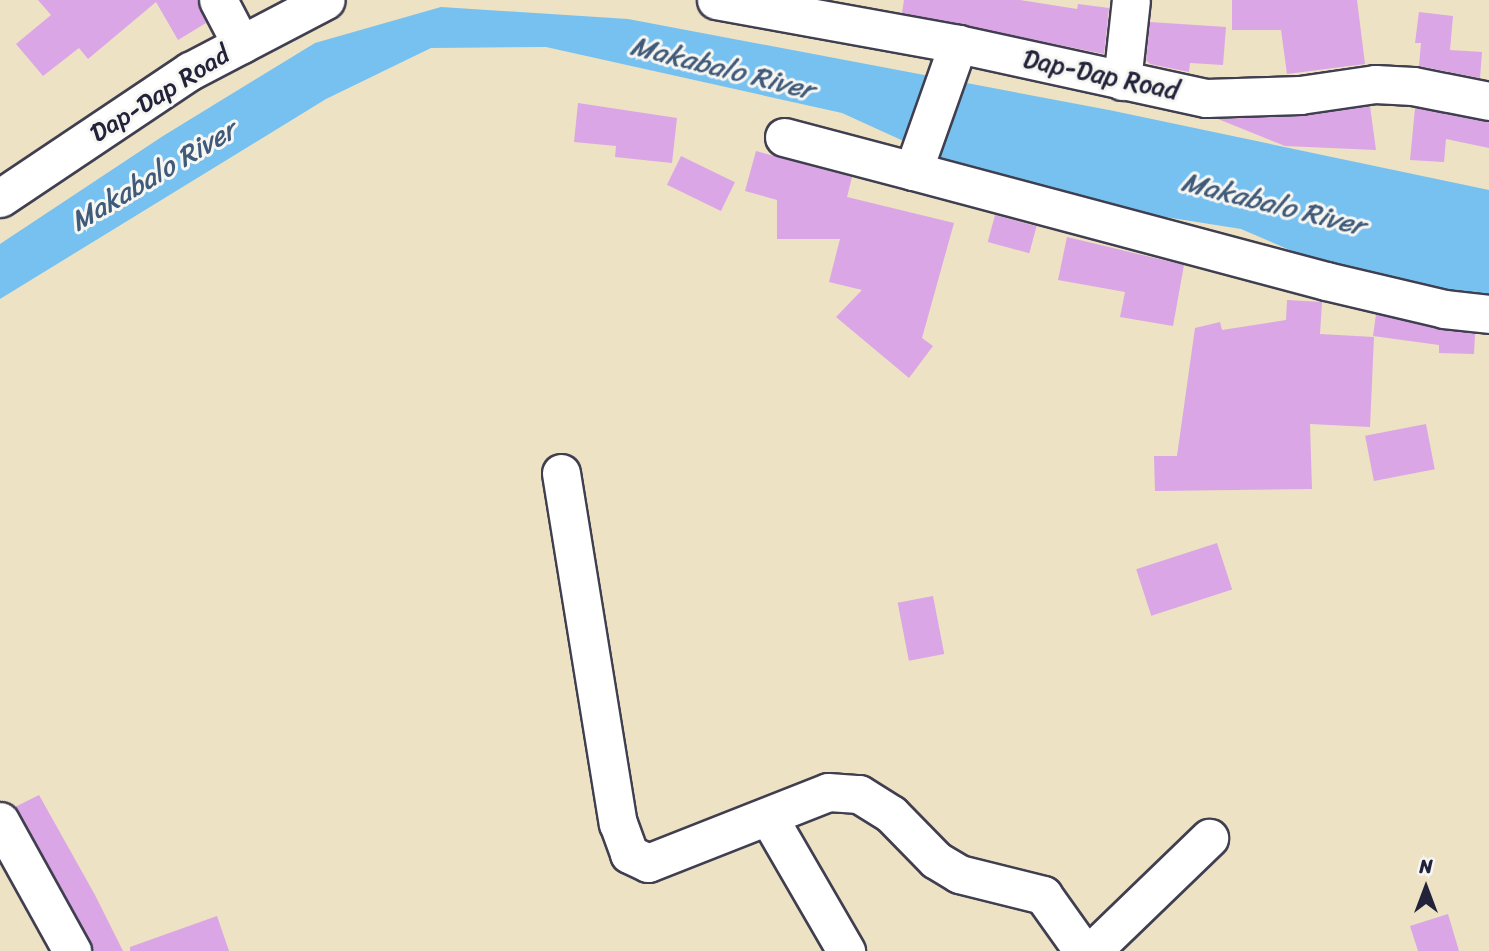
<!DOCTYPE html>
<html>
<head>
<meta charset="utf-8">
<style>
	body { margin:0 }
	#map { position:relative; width:1489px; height:951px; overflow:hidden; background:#ede2c4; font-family:Sriracha,sans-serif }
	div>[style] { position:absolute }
	.water>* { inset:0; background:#77c1f0 }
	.building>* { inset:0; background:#daa6e5; transform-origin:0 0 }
	.roads { filter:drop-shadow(2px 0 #403f50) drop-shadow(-2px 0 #403f50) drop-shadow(0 2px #403f50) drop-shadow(0 -2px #403f50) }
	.street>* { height:37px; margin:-18.5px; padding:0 18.5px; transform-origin:18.5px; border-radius:18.5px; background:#fff }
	span { translate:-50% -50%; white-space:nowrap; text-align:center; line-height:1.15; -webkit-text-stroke:6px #f6f6f2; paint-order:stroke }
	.street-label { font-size:26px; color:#22223b }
	.water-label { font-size:28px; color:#405a7a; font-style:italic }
	.north { position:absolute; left:1391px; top:853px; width:70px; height:70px; -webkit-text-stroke:5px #f6f6f2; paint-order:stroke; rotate:0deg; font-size:19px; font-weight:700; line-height:28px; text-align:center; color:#22223b }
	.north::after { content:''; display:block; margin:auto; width:24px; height:32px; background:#22223b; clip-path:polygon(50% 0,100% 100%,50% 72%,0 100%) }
</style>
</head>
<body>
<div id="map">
	<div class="water">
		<i style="clip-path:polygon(441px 7px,628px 19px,1109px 110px,1489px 190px,1489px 303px,1357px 279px,1241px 229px,970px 186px,943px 159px,842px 113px,546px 47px,431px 48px,326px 99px,0 299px,0 244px,163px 136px,315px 43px)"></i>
	</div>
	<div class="building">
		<i style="clip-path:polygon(38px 0,197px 0,206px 23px,178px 40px,156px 2px,88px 59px,79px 48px,43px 76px,16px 44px,51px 15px)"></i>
		<i style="clip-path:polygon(904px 0,1020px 0,1077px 9px,1078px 4px,1109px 8px,1104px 54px,902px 13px)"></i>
		<i style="clip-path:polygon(1232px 0,1357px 0,1365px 64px,1287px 74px,1281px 30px,1232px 30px)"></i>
		<i style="clip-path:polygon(1419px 12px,1453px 16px,1450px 50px,1482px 52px,1480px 78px,1419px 66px,1421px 43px,1415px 43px)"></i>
		<i style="clip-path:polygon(1150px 22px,1226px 27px,1223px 65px,1190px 63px,1189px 72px,1150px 64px,1146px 60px)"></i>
		<i style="clip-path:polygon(578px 103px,677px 118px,672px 163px,615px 157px,616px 146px,574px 142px)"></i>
		<i style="clip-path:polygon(1370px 106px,1376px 150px,1285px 146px,1218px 119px,1301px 116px)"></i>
		<i style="clip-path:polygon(1415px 108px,1489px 121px,1489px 148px,1446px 139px,1444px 162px,1410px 160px)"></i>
		<i style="clip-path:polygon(756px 151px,852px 177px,847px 197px,954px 223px,922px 338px,933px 346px,909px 378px,836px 317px,862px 290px,829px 282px,840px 239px,777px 239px,777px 200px,745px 191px)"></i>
		<i style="left:681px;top:156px;width:60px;height:32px;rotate:26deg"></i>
		<i style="left:995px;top:215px;width:43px;height:28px;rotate:15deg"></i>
		<i style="clip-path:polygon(1067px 237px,1184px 265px,1173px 326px,1120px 317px,1125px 292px,1058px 280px)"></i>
		<i style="clip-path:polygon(1287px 300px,1322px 302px,1320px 334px,1374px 337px,1370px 427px,1310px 424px,1312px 489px,1155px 491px,1154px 456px,1177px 456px,1195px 328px,1220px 322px,1222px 330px,1286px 320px)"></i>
		<i style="clip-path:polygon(1376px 314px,1475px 334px,1474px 354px,1439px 353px,1439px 345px,1373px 336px)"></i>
		<i style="left:1426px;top:424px;width:46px;height:62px;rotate:79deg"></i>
		<i style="left:1217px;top:543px;width:49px;height:85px;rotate:72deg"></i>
		<i style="left:933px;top:596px;width:59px;height:36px;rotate:79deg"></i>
		<i style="clip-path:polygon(39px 795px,95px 895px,123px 951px,93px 951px,15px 807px)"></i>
		<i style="clip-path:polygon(1448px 914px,1459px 951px,1418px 951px,1410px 926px)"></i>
		<i style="clip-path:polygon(217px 916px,229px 951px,130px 951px,130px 947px)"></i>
	</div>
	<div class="roads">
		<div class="street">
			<i style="left:218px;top:0;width:50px;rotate:62.4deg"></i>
			<i style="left:716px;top:0;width:246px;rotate:10.3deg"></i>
			<i style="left:958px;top:44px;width:254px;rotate:12.3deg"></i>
			<i style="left:1206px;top:98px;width:94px;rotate:-1.8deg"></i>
			<i style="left:1300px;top:95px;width:76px;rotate:-8.3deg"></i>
			<i style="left:1375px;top:84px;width:38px;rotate:3deg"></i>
			<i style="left:1413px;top:86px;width:77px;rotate:11.2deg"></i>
			<i style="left:1122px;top:81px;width:81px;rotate:-83.7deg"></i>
			<i style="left:784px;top:137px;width:133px;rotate:14.8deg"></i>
			<i style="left:913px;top:171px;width:135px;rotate:-70.5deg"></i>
			<i style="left:913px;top:171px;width:427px;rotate:14.9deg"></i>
			<i style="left:1326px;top:281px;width:121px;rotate:13.3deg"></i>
			<i style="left:1444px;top:309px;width:45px;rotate:6.3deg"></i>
			<i style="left:0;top:198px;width:229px;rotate:-33.8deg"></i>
			<i style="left:190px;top:71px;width:153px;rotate:-27.6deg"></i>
			<i style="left:561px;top:473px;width:355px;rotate:80.8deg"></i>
			<i style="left:618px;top:823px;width:33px;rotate:70deg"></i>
			<i style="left:629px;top:854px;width:21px;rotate:25deg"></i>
			<i style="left:648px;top:863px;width:193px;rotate:-21.5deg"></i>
			<i style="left:828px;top:792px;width:31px;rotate:4deg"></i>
			<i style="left:859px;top:794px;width:38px;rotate:32deg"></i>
			<i style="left:891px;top:814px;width:64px;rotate:45.6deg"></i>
			<i style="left:936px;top:860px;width:27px;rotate:31deg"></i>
			<i style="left:959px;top:874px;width:87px;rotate:14deg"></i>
			<i style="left:1043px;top:895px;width:69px;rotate:54.5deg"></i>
			<i style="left:769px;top:818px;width:154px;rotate:59.9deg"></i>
			<i style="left:0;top:821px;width:149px;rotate:61deg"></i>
			<i style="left:1092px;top:951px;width:163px;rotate:-44deg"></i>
		</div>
	</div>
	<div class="street-label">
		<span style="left:1101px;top:75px;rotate:12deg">Dap-Dap Road</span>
		<span style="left:160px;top:94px;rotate:-32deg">Dap-Dap Road</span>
	</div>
	<div class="water-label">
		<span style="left:722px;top:68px;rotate:14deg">Makabalo River</span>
		<span style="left:153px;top:176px;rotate:-31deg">Makabalo River</span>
		<span style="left:1273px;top:204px;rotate:14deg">Makabalo River</span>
	</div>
	<div class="north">N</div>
</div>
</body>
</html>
